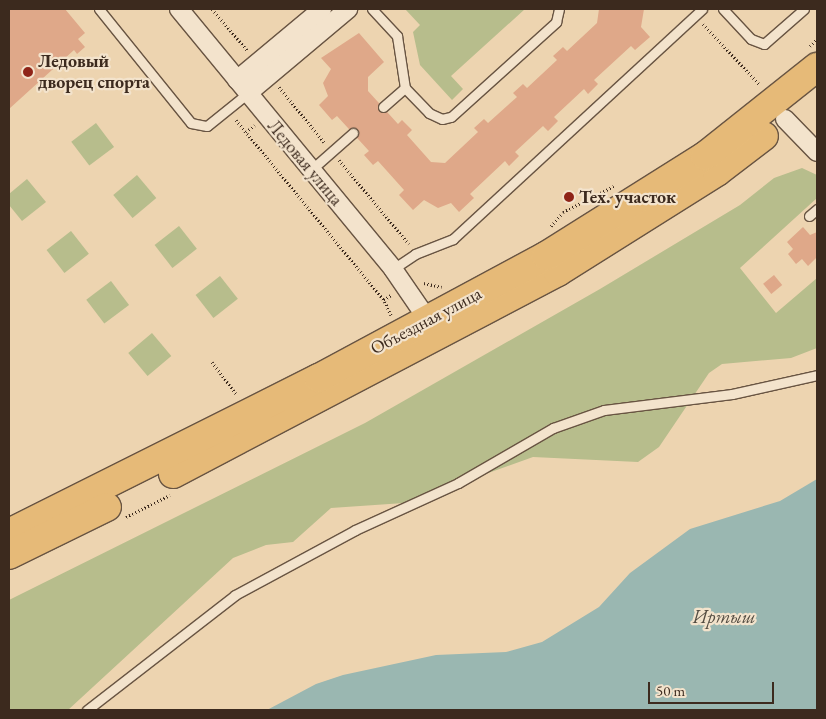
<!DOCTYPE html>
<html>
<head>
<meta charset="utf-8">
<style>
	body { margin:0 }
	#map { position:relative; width:826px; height:719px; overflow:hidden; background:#edd4b0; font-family:"EB Garamond",serif }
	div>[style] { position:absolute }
	.green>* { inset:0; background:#b7bd8c; transform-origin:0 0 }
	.water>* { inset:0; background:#9ab7b1 }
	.building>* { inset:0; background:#dfa889; transform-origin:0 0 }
	.path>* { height:3px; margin-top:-1.5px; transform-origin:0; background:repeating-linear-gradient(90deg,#3c2a1e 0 1px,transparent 0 3.5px) }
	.roads { filter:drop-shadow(1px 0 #685442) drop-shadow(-1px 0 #685442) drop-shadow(0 1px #685442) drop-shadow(0 -1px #685442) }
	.service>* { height:9px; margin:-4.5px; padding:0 4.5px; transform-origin:4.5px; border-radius:4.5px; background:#f3e3cc }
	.minor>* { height:18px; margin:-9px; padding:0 9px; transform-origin:9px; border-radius:9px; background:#f3e3cc }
	.primary>* { height:28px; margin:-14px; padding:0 14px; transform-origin:14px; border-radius:14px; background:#e6ba78 }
	.dots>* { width:14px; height:14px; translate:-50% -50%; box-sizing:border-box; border:2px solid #f3e3cc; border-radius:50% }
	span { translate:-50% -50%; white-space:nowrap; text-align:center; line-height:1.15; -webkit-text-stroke:4.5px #f3e3cc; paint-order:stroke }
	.poi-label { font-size:18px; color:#3c2a1e; font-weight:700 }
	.left { translate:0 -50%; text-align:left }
	.street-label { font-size:18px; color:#3c2a1e }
	.water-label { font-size:19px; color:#544d43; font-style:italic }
	.frame { position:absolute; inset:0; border:10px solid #3c2a1e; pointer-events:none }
	.scale { position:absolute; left:648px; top:682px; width:126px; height:22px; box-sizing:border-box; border:2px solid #3c2a1e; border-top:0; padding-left:6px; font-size:15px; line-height:18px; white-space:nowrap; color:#3c2a1e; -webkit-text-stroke:4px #f3e3cc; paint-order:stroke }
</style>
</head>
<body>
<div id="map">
	<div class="green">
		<i style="clip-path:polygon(405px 9px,525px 9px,451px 76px,463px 89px,452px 100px,420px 65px,413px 32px,420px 25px)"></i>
		<i style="left:96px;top:123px;width:30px;height:31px;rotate:53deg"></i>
		<i style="clip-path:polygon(802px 168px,817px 175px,817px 198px,740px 268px,776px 313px,817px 278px,817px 348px,791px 358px,722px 364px,709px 373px,659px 447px,638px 462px,533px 457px,404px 503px,331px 508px,293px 542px,266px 545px,233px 558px,68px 710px,9px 710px,9px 600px,365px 423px,600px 289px,740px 205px,774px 178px)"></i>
		<i style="left:137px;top:175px;width:30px;height:31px;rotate:50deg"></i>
		<i style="clip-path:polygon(27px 179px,46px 202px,22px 221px,9px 205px,9px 194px)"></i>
		<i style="left:179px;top:226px;width:29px;height:31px;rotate:52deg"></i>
		<i style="left:71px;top:231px;width:29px;height:31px;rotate:52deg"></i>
		<i style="left:220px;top:276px;width:29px;height:31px;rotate:52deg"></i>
		<i style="left:111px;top:281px;width:30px;height:31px;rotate:53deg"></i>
		<i style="left:152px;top:333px;width:30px;height:31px;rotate:50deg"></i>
	</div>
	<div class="water">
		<i style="clip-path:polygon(817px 479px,817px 710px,267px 710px,316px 684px,343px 675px,436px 655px,506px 652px,542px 642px,599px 607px,630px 573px,690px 529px,780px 501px)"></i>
	</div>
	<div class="building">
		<i style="clip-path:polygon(9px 9px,65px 9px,85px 33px,78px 39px,85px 47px,77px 54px,74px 50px,9px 109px)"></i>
		<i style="clip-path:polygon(599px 9px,644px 9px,641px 27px,650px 37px,635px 50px,631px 46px,594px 80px,598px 84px,588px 94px,584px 89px,554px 117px,558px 121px,548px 131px,543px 126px,515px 152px,519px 156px,509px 166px,505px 161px,470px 194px,474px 198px,459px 212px,451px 203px,438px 208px,424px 200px,413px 210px,399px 195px,404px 190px,378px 161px,373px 165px,364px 155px,369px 151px,337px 116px,332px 120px,319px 105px,328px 96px,323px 83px,331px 69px,321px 58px,359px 33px,384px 62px,368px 77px,368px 91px,398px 124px,402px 120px,412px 130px,407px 135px,431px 162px,445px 163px,478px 132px,474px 128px,484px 119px,488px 123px,517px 97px,513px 93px,523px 84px,527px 88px,557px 60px,553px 56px,563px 47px,567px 51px,597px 23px)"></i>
		<i style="clip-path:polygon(803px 227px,810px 235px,817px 232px,817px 257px,808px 266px,802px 259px,796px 264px,788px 254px,793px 249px,787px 242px)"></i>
		<i style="left:774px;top:275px;width:13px;height:14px;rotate:51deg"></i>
	</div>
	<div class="path">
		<i style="left:212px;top:9px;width:54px;rotate:49.5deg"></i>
		<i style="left:703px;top:24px;width:83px;rotate:46.9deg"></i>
		<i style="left:810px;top:46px;width:10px;rotate:-45deg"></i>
		<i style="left:279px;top:87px;width:71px;rotate:50.7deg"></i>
		<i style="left:236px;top:120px;width:233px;rotate:50.6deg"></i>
		<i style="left:246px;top:132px;width:11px;rotate:-38deg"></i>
		<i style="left:339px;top:160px;width:109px;rotate:50.2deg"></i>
		<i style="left:551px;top:226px;width:18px;rotate:-49deg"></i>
		<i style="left:563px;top:212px;width:57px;rotate:-27deg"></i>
		<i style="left:424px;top:283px;width:18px;rotate:13deg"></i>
		<i style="left:391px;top:315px;width:17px;rotate:-115deg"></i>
		<i style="left:384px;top:300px;width:9px;rotate:-36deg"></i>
		<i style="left:212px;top:362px;width:41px;rotate:52.9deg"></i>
		<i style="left:126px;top:517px;width:49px;rotate:-26.6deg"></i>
	</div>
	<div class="roads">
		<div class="service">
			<i style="left:99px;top:9px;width:146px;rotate:51.1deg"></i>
			<i style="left:191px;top:123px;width:16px;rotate:11deg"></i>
			<i style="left:207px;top:126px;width:53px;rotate:-38.8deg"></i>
			<i style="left:372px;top:9px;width:37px;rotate:47deg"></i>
			<i style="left:397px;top:36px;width:53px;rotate:81.3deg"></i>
			<i style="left:405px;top:88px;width:35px;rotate:46deg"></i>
			<i style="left:429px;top:113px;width:14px;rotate:25deg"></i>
			<i style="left:442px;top:119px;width:9px;rotate:-13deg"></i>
			<i style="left:451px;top:117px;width:142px;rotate:-42.1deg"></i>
			<i style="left:556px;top:22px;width:13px;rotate:-77deg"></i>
			<i style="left:723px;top:9px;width:41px;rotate:47deg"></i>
			<i style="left:751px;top:39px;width:14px;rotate:21deg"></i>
			<i style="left:764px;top:44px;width:53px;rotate:-41.2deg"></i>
			<i style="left:383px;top:107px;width:29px;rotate:-41deg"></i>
			<i style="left:311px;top:170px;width:56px;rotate:-41.4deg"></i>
			<i style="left:809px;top:216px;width:11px;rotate:-41deg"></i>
			<i style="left:393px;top:269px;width:27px;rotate:-34deg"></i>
			<i style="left:415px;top:254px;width:41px;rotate:-21.5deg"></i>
			<i style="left:453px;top:239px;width:339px;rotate:-42.7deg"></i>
			<i style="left:87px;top:710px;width:187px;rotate:-37.8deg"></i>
			<i style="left:235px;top:595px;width:136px;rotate:-28.4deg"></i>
			<i style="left:355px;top:530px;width:113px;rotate:-24.5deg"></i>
			<i style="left:458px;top:483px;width:110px;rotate:-30.1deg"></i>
			<i style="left:553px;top:428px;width:54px;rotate:-19.4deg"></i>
			<i style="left:604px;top:410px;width:129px;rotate:-7.1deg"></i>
			<i style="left:732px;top:394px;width:87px;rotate:-12.6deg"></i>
		</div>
		<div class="minor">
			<i style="left:179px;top:9px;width:337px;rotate:50.5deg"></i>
			<i style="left:393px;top:269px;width:62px;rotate:55.5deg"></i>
			<i style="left:237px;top:80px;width:111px;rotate:-39.9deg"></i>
			<i style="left:248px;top:93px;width:131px;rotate:-40deg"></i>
			<i style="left:785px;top:119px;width:46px;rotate:45.9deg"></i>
		</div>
		<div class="primary">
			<i style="left:173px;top:474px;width:435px;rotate:-27.7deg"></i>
			<i style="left:558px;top:272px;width:188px;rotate:-32.2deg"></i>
			<i style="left:717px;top:172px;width:59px;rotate:-37.5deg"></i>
			<i style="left:9px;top:533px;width:347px;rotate:-26.6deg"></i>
			<i style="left:319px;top:378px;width:258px;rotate:-28.3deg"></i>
			<i style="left:546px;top:256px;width:188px;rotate:-32.2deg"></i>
			<i style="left:705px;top:156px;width:143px;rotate:-38.5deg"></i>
			<i style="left:9px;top:555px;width:109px;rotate:-26.1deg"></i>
		</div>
	</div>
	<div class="dots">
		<i style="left:28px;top:72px;background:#8f2418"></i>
		<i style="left:569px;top:197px;background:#8f2418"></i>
	</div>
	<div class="poi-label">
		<span class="left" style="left:38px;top:72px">Ледовый<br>дворец спорта</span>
		<span class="left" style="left:579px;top:197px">Тех. участок</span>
	</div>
	<div class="street-label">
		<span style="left:305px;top:163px;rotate:50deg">Ледовая улица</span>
		<span style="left:426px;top:321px;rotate:-28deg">Объездная улица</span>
	</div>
	<div class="water-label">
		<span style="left:724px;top:617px">Иртыш</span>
	</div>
	<div class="frame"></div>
	<div class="scale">50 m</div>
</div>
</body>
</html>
